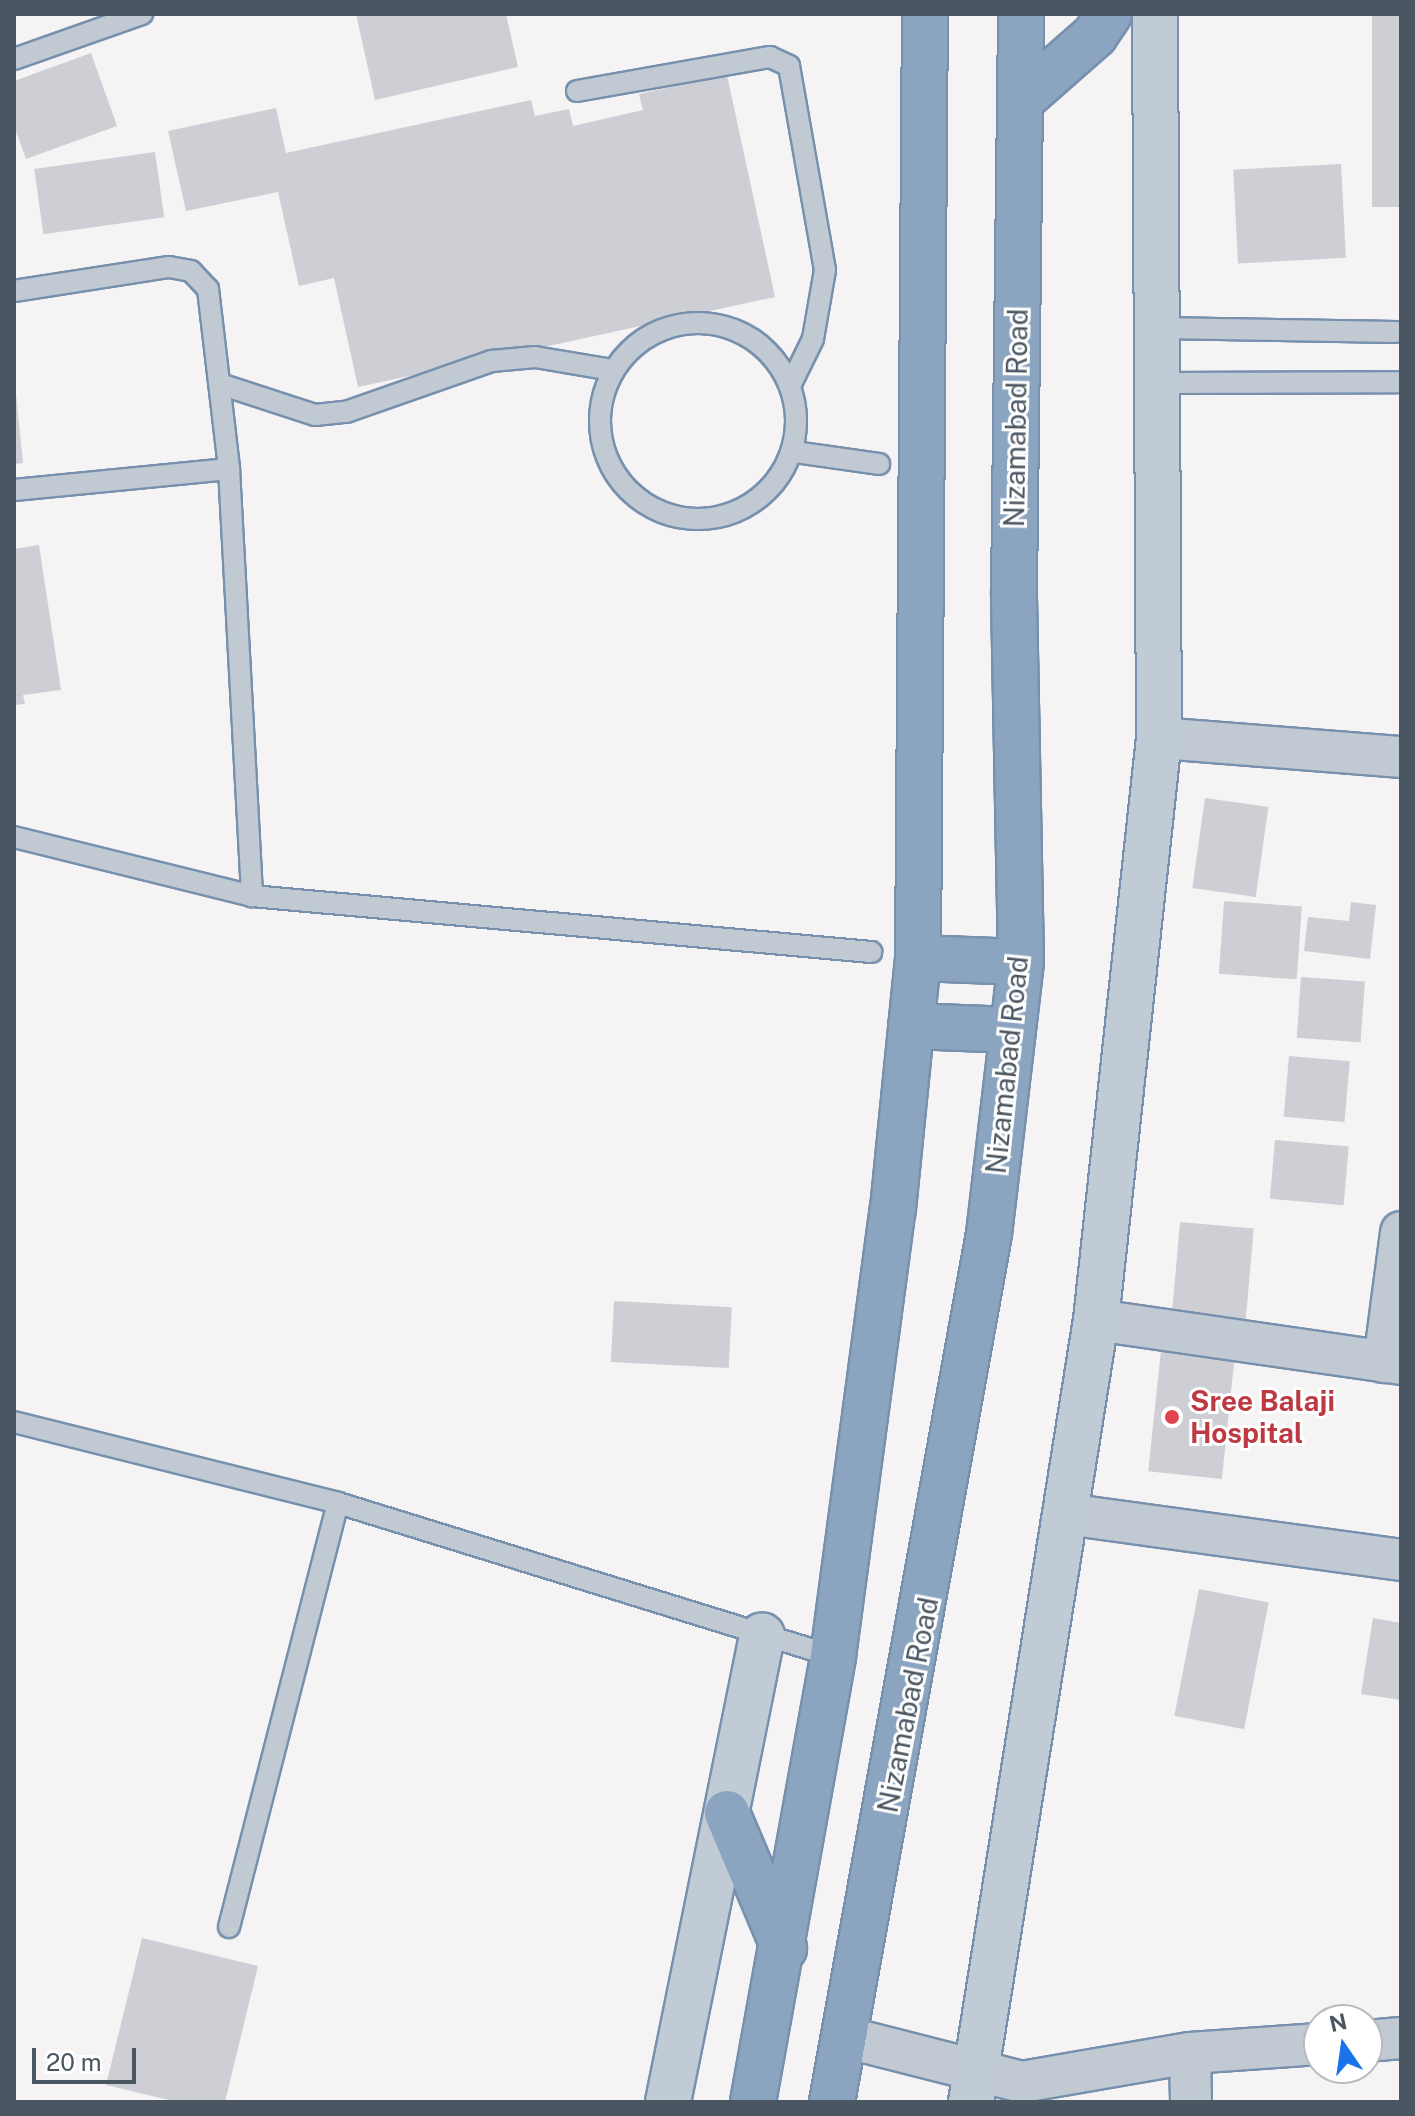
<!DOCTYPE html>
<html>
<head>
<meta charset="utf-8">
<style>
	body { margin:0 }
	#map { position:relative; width:1415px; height:2116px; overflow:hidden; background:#f5f3f3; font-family:"Public Sans",sans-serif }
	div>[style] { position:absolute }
	.building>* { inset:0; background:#cdcfd5; transform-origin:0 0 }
	.roads { filter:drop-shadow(2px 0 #7690ad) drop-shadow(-2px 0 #7690ad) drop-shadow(0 2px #7690ad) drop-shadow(0 -2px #7690ad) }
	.lane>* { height:20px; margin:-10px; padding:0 10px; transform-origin:10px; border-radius:10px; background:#c1cad2 }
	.lane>.ring { margin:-10px; padding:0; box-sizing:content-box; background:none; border:20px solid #c1cad2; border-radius:50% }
	.street>* { height:40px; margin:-20px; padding:0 20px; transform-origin:20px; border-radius:20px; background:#c1cad2 }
	.secondary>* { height:44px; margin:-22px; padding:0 22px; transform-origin:22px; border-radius:22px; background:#c1cbd6 }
	.highway>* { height:44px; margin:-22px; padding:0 22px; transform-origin:22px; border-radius:22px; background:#8ba5c1 }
	.dots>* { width:22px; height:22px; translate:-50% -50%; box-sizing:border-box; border:4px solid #fff; border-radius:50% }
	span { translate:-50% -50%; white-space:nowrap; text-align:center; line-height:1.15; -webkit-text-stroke:6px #fff; paint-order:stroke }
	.street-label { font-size:28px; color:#4a5661 }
	.health-label { font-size:28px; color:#be3a42; font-weight:700 }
	.left { translate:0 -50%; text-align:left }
	.frame { position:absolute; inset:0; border:16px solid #4a5661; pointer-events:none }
	.north { position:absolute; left:1303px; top:2004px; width:80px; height:80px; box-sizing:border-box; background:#fff; border:2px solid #b7bbc0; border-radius:50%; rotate:347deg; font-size:22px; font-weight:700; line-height:32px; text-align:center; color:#4a5661 }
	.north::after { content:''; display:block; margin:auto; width:28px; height:36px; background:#1a73e8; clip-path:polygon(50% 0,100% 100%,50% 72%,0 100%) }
	.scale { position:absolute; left:32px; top:2048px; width:104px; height:36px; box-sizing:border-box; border:4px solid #4a5661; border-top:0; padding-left:10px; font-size:24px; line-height:28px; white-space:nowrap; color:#4a5661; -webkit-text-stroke:6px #fff; paint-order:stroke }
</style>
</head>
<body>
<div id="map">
	<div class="building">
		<i style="clip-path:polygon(356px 14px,506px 14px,518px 67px,375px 100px)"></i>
		<i style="left:1372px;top:14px;width:29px;height:193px"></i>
		<i style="clip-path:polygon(91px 53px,117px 126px,26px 159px,14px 126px,14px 81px)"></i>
		<i style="clip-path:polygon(727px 75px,775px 297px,358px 387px,334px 278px,299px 286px,278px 192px,186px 211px,168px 131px,276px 108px,286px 153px,531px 100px,535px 116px,569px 109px,573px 126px,643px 110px,639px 94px)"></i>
		<i style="left:155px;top:152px;width:66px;height:122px;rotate:82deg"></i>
		<i style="left:1341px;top:164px;width:94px;height:108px;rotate:87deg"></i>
		<i style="clip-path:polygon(16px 394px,23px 463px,14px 464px,14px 395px)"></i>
		<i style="clip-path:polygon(39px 545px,61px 690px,23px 695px,25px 704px,14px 705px,14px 549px)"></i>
		<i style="left:1205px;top:798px;width:64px;height:91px;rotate:8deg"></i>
		<i style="left:1224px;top:901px;width:78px;height:73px;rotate:4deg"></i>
		<i style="clip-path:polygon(1351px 902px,1376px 905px,1370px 959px,1304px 951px,1308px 917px,1349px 921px)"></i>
		<i style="left:1301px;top:977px;width:64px;height:61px;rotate:4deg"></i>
		<i style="left:1289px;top:1056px;width:61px;height:61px;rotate:5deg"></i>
		<i style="left:1275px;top:1140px;width:74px;height:59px;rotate:5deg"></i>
		<i style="left:1180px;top:1222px;width:74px;height:92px;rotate:5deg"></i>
		<i style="left:614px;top:1301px;width:118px;height:61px;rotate:3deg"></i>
		<i style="left:1161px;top:1350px;width:74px;height:122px;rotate:6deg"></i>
		<i style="left:1199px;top:1589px;width:71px;height:129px;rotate:11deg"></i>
		<i style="clip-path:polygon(1373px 1618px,1401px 1623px,1401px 1700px,1361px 1694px)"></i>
		<i style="clip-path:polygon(142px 1938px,258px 1966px,225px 2102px,177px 2102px,106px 2085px)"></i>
	</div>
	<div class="roads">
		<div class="lane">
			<i style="left:14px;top:59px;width:136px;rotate:-19.4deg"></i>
			<i style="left:577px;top:91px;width:196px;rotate:-10deg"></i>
			<i style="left:770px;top:57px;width:21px;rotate:25deg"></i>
			<i style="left:789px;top:66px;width:207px;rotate:80deg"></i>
			<i style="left:825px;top:270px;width:70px;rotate:99.9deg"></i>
			<i style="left:813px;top:339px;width:52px;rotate:116.1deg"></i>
			<i style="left:14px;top:291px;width:157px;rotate:-8.8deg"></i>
			<i style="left:169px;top:267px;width:22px;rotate:10deg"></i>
			<i style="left:191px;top:271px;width:25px;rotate:47deg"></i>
			<i style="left:208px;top:289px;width:181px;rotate:83.3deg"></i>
			<i style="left:229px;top:469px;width:428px;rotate:86.9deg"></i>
			<i class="ring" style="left:600px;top:323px;width:176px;height:176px"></i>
			<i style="left:1160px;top:328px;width:236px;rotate:1deg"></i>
			<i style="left:1161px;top:383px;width:237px;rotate:-0.2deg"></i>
			<i style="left:220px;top:384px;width:100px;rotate:18.1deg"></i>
			<i style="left:315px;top:415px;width:31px;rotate:-6deg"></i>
			<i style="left:346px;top:412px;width:155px;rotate:-19.3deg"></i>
			<i style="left:492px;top:361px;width:43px;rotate:-5.3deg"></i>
			<i style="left:535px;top:357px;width:79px;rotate:9.5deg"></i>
			<i style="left:795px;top:452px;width:85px;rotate:8.1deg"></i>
			<i style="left:14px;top:490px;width:216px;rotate:-5.6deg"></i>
			<i style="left:14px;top:837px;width:245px;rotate:13.9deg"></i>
			<i style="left:252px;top:896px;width:622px;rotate:5.17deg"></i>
			<i style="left:14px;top:1422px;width:334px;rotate:14deg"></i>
			<i style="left:338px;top:1503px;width:518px;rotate:17.18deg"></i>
			<i style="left:229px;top:1927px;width:438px;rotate:-75.6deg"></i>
		</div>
		<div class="street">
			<i style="left:1159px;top:738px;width:243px;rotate:4.5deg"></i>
			<i style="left:1096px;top:1320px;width:308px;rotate:8.2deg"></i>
			<i style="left:1384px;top:1362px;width:131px;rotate:-82.5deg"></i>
			<i style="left:1066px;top:1514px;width:338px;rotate:7.8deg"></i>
			<i style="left:845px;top:2037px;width:183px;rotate:14.3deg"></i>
			<i style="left:1022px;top:2082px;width:170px;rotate:-9.8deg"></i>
			<i style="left:1190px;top:2053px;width:129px;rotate:-4deg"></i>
			<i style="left:1367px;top:2041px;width:34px;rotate:-5deg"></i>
			<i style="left:1190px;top:2053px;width:49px;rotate:88.8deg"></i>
		</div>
		<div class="secondary">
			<i style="left:668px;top:2102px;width:476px;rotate:-78.6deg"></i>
			<i style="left:971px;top:2102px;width:792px;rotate:-80.92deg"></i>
			<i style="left:1096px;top:1320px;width:585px;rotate:-83.82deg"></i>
			<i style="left:1159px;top:738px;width:724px;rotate:-90.32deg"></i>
		</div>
		<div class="highway">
			<i style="left:1020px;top:101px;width:100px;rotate:-41.3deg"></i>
			<i style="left:1095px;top:35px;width:25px;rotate:-56deg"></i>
			<i style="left:918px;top:958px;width:103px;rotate:2.2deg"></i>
			<i style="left:911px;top:1026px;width:102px;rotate:2.2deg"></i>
			<i style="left:727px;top:1813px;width:147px;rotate:67.1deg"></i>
			<i style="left:753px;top:2102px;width:453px;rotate:-79.8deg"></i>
			<i style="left:833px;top:1656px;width:451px;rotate:-82.4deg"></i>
			<i style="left:893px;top:1209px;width:252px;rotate:-84.3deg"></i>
			<i style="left:918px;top:958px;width:944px;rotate:-89.58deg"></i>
			<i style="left:832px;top:2102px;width:882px;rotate:-79.75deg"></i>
			<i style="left:989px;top:1234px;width:274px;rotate:-83.3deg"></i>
			<i style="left:1021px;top:962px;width:371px;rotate:-91.1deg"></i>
			<i style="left:1014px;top:591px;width:577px;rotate:-89.3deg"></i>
		</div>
	</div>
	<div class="dots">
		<i style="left:1172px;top:1417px;background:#e0444e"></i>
	</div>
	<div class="street-label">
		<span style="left:1016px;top:418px;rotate:-89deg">Nizamabad Road</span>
		<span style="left:1007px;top:1065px;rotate:-84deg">Nizamabad Road</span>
		<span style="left:908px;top:1705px;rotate:-79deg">Nizamabad Road</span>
	</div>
	<div class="health-label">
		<span class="left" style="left:1190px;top:1417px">Sree Balaji<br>Hospital</span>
	</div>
	<div class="frame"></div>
	<div class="north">N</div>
	<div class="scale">20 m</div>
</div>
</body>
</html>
